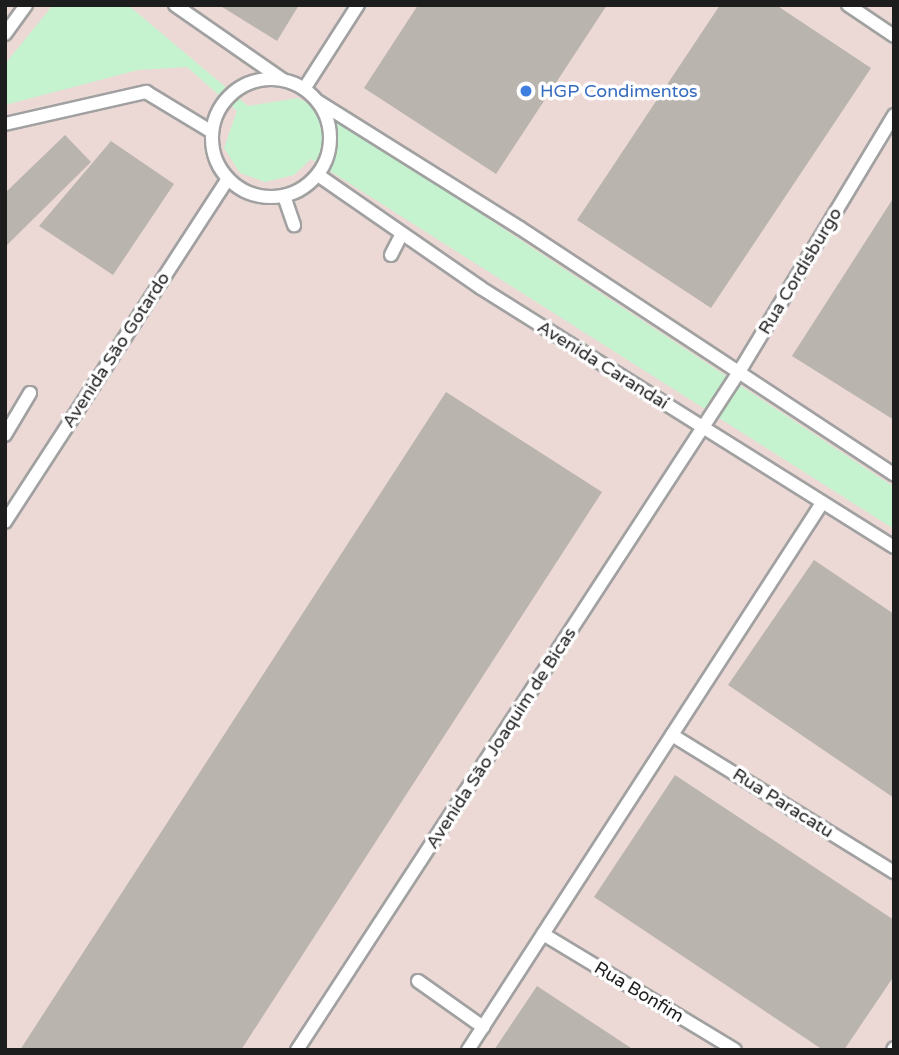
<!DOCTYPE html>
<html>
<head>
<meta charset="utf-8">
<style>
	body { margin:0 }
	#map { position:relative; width:899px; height:1055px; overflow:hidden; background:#edebe4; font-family:"Varela Round",sans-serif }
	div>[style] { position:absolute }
	.commercial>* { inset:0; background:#ecd9d5; transform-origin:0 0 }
	.park>* { inset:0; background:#c6f3cf }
	.building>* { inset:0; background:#bab4ae }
	.roads { filter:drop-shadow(2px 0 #a1a1a1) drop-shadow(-2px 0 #a1a1a1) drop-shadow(0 2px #a1a1a1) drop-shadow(0 -2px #a1a1a1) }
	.lane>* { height:12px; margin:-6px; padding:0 6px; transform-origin:6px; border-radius:6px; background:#fff }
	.lane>.ring { margin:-6px; padding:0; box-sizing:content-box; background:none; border:12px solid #fff; border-radius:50% }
	.dots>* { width:19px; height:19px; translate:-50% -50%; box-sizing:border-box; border:4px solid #fff; border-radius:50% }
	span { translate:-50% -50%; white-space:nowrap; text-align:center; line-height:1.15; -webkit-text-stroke:7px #fff; paint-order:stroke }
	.shop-label { font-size:18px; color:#366cbe }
	.left { translate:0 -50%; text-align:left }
	.street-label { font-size:18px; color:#1d1d1d }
	.frame { position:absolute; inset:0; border:7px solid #1d1d1d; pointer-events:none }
</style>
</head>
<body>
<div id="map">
	<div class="commercial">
		<i style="left:5px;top:5px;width:889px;height:1045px"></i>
	</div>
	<div class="park">
		<i style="clip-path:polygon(53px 5px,128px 5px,248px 106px,298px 98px,348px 126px,894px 487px,894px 529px,311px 159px,294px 175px,265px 182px,240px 173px,224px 148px,237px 111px,187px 67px,138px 70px,5px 105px,5px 64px)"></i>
	</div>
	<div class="building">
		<i style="clip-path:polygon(219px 5px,299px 5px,277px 41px)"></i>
		<i style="clip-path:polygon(418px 5px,607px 5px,496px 174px,364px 88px)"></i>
		<i style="clip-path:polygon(720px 5px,776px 5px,871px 68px,711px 308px,577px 220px)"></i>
		<i style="clip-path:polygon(65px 135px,91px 162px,5px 247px,5px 193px)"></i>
		<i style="clip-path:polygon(111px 141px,174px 184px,113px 275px,39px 226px)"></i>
		<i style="clip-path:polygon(894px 197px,894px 420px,792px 356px)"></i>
		<i style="clip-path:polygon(446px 392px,602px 492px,241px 1050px,20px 1050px)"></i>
		<i style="clip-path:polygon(814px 560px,894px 614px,894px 798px,728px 685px)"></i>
		<i style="clip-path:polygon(675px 775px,894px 920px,894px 976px,844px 1050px,823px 1050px,594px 897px)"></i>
		<i style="clip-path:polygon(537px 986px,634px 1050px,494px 1050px)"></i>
	</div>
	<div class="roads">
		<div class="lane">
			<i style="left:175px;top:5px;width:131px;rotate:34.8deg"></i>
			<i style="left:848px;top:5px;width:55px;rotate:34deg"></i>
			<i style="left:5px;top:34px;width:36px;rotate:-54deg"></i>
			<i class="ring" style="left:212px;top:79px;width:106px;height:106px"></i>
			<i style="left:304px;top:89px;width:100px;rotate:-57.3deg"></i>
			<i style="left:319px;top:102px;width:237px;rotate:32.1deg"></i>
			<i style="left:520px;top:228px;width:448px;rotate:33.4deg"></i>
			<i style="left:5px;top:124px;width:145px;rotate:-12.8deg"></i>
			<i style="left:146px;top:92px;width:77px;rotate:31.2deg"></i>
			<i style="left:318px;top:175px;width:198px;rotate:34.7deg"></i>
			<i style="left:481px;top:288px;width:487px;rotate:32.1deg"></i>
			<i style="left:284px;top:196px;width:31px;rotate:71deg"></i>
			<i style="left:391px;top:255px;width:22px;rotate:-63deg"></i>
			<i style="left:5px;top:435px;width:49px;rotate:-59.2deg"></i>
			<i style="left:5px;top:522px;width:409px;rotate:-57deg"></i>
			<i style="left:672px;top:735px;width:261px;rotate:31.7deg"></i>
			<i style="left:543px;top:934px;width:224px;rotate:31.1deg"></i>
			<i style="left:418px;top:981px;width:80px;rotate:35.3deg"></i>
			<i style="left:297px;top:1050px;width:809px;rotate:-56.9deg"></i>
			<i style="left:739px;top:372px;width:300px;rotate:-58.9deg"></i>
			<i style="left:468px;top:1050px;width:652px;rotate:-57.09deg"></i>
			<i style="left:893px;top:1050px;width:2px;rotate:-63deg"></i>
		</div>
	</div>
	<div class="dots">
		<i style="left:526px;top:91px;background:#3f7fe0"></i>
	</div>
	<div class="shop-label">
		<span class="left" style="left:540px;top:91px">HGP Condimentos</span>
	</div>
	<div class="street-label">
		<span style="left:800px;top:271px;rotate:-59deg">Rua Cordisburgo</span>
		<span style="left:116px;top:350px;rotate:-57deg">Avenida São Gotardo</span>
		<span style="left:603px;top:365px;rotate:32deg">Avenida Carandaí</span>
		<span style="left:501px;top:738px;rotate:-57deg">Avenida São Joaquim de Bicas</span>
		<span style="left:783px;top:803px;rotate:32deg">Rua Paracatu</span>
		<span style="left:639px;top:992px;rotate:31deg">Rua Bonfim</span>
	</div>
	<div class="frame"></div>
</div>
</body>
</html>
